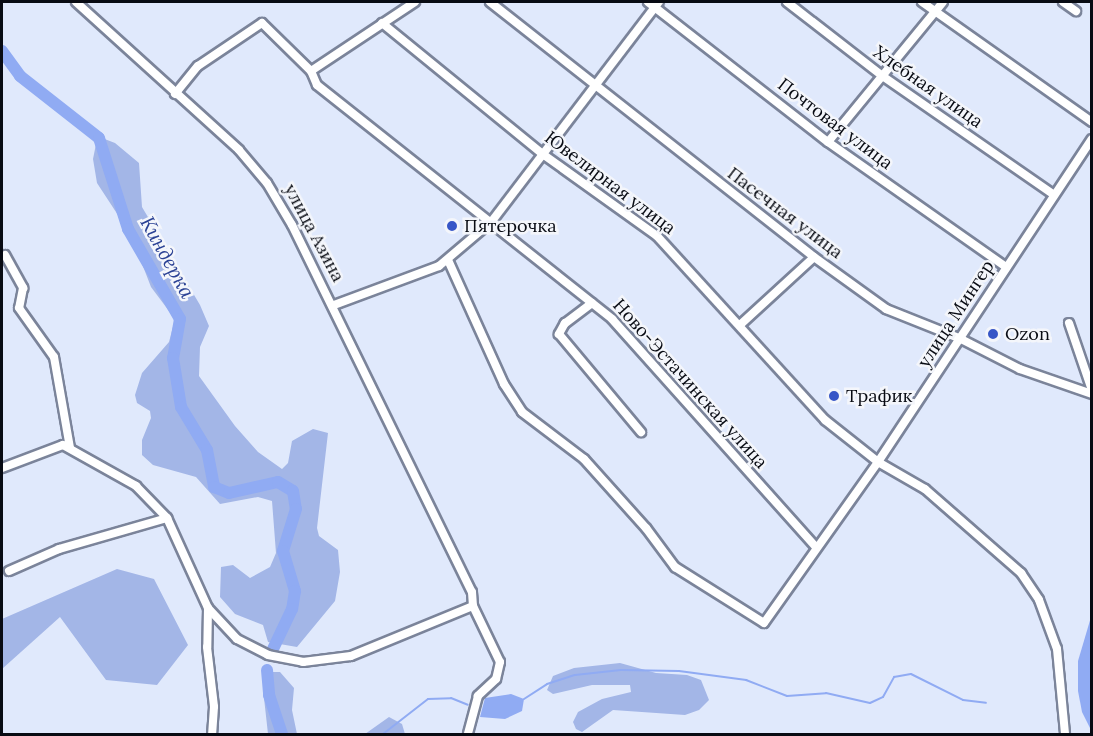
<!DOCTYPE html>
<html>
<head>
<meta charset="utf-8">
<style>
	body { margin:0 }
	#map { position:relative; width:1093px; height:736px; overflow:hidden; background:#e0e9fc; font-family:Lora,serif }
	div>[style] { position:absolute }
	.green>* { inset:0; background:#a3b6e7 }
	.water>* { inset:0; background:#90abf3 }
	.stream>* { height:2px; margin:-1px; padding:0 1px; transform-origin:1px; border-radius:1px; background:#90abf3 }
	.river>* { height:12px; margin:-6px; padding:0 6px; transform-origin:6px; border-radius:6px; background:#90abf3 }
	.roads { filter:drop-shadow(2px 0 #7b849a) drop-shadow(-2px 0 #7b849a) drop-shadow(0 2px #7b849a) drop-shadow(0 -2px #7b849a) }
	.minor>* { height:8px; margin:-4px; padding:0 4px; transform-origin:4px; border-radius:4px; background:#fff }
	.dots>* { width:16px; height:16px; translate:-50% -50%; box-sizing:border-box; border:3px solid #f4f6fb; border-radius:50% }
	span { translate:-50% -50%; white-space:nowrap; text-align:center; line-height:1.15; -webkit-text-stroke:5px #f4f6fb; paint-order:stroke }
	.street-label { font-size:18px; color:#080b13 }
	.poi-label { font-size:18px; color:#080b13 }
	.left { translate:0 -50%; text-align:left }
	.water-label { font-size:20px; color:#2b4295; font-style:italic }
	.frame { position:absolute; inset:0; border:3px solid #080b13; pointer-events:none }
</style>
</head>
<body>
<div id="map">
	<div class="green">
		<i style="clip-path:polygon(102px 138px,115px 143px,139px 163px,142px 207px,200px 305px,209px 326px,200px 347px,199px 376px,235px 426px,258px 452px,282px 469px,288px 463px,292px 441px,313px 429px,328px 433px,317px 528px,319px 536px,338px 550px,340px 572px,335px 601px,297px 647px,268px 642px,263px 625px,235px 614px,220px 597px,221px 567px,233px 565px,250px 578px,270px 567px,276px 553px,272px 501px,258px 497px,220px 504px,196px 477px,153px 465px,142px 455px,142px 440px,151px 418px,150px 411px,137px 403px,135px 395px,142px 373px,169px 342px,175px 319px,151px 287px,131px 235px,97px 183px,93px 159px,96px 144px)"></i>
		<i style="clip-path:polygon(117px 569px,154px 579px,188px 645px,157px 685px,106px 680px,60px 617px,2px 669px,2px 619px)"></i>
		<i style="clip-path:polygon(620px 663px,656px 673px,687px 675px,701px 680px,709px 700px,699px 710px,685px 715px,613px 710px,582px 732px,576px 729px,573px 722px,578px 712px,602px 699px,631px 692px,630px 685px,592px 685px,553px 694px,547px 690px,553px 676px,574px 668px)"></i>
		<i style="clip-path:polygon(272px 672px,280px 672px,294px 688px,292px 710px,297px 734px,268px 734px,263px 689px)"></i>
		<i style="clip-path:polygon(389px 717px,402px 724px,405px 734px,365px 734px)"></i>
	</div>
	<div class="water">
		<i style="clip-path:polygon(1091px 617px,1091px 730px,1082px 712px,1078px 691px,1078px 661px)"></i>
		<i style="clip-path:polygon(511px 694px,524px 699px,522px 711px,505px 719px,480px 717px,485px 698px)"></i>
	</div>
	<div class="stream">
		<i style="left:524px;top:699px;width:27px;rotate:-33deg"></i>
		<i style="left:547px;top:684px;width:29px;rotate:-18deg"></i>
		<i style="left:575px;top:675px;width:46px;rotate:-6.2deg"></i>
		<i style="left:621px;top:670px;width:58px;rotate:1deg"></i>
		<i style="left:679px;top:671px;width:68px;rotate:7.7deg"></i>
		<i style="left:746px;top:680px;width:44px;rotate:21.3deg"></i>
		<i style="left:787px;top:696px;width:39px;rotate:-4deg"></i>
		<i style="left:826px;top:693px;width:45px;rotate:12.8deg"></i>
		<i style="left:870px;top:703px;width:14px;rotate:-25deg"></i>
		<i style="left:883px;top:697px;width:23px;rotate:-61deg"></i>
		<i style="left:894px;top:677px;width:17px;rotate:-10deg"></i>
		<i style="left:911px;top:674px;width:58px;rotate:26.6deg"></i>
		<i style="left:963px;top:700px;width:23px;rotate:7deg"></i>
		<i style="left:383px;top:734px;width:57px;rotate:-37.9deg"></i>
		<i style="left:428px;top:699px;width:23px;rotate:-2deg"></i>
		<i style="left:451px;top:698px;width:18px;rotate:22deg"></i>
	</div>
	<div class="river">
		<i style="left:2px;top:51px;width:31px;rotate:54deg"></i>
		<i style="left:20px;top:76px;width:100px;rotate:38.1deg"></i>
		<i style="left:99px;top:138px;width:96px;rotate:72.3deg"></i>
		<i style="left:128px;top:229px;width:104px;rotate:60deg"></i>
		<i style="left:180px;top:319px;width:40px;rotate:100deg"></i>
		<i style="left:173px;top:358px;width:50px;rotate:80.7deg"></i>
		<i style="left:181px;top:407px;width:50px;rotate:58.8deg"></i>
		<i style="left:207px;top:450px;width:38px;rotate:79deg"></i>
		<i style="left:214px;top:487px;width:16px;rotate:22deg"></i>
		<i style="left:229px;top:493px;width:50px;rotate:-12.7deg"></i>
		<i style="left:278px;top:482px;width:17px;rotate:31deg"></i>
		<i style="left:293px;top:491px;width:18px;rotate:81deg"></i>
		<i style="left:296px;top:509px;width:44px;rotate:107.2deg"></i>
		<i style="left:283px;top:551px;width:42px;rotate:73.3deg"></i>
		<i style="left:295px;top:591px;width:18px;rotate:99deg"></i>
		<i style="left:292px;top:609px;width:44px;rotate:115.4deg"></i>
		<i style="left:267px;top:670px;width:25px;rotate:85deg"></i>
		<i style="left:269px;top:695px;width:41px;rotate:71.6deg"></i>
	</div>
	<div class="roads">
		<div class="minor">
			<i style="left:76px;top:2px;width:220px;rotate:42.2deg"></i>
			<i style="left:239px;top:150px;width:43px;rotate:49.7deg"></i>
			<i style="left:267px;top:183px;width:49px;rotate:59.2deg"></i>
			<i style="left:292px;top:225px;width:409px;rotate:63.9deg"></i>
			<i style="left:472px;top:592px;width:14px;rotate:86deg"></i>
			<i style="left:473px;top:606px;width:62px;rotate:64.3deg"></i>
			<i style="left:500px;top:662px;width:17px;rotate:103deg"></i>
			<i style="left:496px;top:679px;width:25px;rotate:137deg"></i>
			<i style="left:478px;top:696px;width:39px;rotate:105deg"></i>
			<i style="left:490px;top:2px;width:412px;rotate:38.2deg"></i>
			<i style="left:814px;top:257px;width:89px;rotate:35.8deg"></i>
			<i style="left:886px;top:309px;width:81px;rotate:21.8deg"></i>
			<i style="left:961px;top:339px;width:66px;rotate:27deg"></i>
			<i style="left:1020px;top:369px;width:76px;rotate:19.1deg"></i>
			<i style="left:648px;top:2px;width:228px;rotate:37.9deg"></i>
			<i style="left:828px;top:142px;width:218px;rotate:35.1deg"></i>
			<i style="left:787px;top:2px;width:119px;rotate:37.8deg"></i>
			<i style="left:881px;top:75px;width:209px;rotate:34.7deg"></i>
			<i style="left:922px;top:2px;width:208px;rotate:35.2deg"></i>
			<i style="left:1063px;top:2px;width:16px;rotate:35deg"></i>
			<i style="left:382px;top:23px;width:209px;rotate:39.2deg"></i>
			<i style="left:544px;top:155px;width:139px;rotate:35.6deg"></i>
			<i style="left:657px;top:236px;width:249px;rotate:47.6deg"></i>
			<i style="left:825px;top:420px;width:68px;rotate:38.4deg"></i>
			<i style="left:878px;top:462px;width:54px;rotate:29.9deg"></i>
			<i style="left:925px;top:489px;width:128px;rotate:41.2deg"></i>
			<i style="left:1021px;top:573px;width:32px;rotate:56deg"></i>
			<i style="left:1039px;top:600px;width:52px;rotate:69.8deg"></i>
			<i style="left:1057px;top:649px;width:85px;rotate:84.6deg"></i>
			<i style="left:311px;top:71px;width:15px;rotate:67deg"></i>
			<i style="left:317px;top:85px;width:377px;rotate:38.4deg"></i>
			<i style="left:612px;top:319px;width:305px;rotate:48.2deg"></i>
			<i style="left:311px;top:71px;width:125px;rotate:-33.6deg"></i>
			<i style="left:175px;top:94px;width:36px;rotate:-51deg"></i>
			<i style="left:198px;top:66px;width:77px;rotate:-33.9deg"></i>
			<i style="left:262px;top:23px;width:69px;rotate:44.4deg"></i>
			<i style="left:828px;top:142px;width:181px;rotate:-50.6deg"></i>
			<i style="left:5px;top:255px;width:38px;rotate:61deg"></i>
			<i style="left:23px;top:288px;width:20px;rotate:101deg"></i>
			<i style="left:19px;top:308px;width:60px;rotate:54.5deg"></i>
			<i style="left:54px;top:357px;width:92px;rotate:80deg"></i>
			<i style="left:448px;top:260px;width:136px;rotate:65.7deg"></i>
			<i style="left:504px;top:384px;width:33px;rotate:57deg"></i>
			<i style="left:522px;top:412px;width:78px;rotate:37.2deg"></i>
			<i style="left:584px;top:459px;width:93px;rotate:48.1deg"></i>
			<i style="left:646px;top:528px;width:49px;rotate:53.4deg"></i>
			<i style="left:675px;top:567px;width:105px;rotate:32.2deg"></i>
			<i style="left:764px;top:623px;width:197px;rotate:-54.7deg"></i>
			<i style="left:878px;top:462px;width:387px;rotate:-56.5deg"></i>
			<i style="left:592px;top:303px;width:34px;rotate:143deg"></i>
			<i style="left:565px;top:323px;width:13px;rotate:119deg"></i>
			<i style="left:559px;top:334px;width:128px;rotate:50.1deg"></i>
			<i style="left:334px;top:305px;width:112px;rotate:-20.4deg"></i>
			<i style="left:439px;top:266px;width:70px;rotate:-40.3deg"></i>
			<i style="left:492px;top:221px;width:275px;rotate:-52.7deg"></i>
			<i style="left:1069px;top:323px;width:71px;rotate:71.1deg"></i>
			<i style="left:741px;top:324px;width:99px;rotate:-42.5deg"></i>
			<i style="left:2px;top:468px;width:65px;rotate:-20.7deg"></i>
			<i style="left:63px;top:445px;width:84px;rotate:29.3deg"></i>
			<i style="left:136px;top:486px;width:45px;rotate:45.9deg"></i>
			<i style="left:167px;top:518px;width:99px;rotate:65.5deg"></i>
			<i style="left:208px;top:608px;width:42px;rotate:46.9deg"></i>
			<i style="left:237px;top:639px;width:35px;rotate:27deg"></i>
			<i style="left:268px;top:655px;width:36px;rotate:11deg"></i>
			<i style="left:303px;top:662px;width:48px;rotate:-7.1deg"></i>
			<i style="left:351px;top:656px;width:132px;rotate:-22.3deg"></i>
			<i style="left:9px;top:571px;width:55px;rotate:-23.7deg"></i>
			<i style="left:59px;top:549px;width:112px;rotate:-16deg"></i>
			<i style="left:208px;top:608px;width:39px;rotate:91deg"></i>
			<i style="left:207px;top:647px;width:60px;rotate:83.3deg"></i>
			<i style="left:214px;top:707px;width:27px;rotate:94deg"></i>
		</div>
	</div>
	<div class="dots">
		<i style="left:452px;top:226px;background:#3756c7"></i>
		<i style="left:993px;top:334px;background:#3756c7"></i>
		<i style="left:834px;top:396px;background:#3756c7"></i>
	</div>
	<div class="street-label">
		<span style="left:928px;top:87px;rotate:35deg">Хлебная улица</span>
		<span style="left:835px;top:124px;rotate:37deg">Почтовая улица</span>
		<span style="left:610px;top:183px;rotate:37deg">Ювелирная улица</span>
		<span style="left:785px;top:213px;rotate:37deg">Пасечная улица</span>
		<span style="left:314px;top:233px;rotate:62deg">улица Азина</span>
		<span style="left:956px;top:314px;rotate:-57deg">улица Мингер</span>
		<span style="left:690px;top:384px;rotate:48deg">Ново-Эстачинская улица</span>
	</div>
	<div class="poi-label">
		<span class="left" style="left:464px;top:226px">Пятерочка</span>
		<span class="left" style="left:1005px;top:334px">Ozon</span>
		<span class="left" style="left:846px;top:396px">Трафик</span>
	</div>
	<div class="water-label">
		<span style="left:168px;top:257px;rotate:61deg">Киндерка</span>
	</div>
	<div class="frame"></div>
</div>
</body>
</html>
